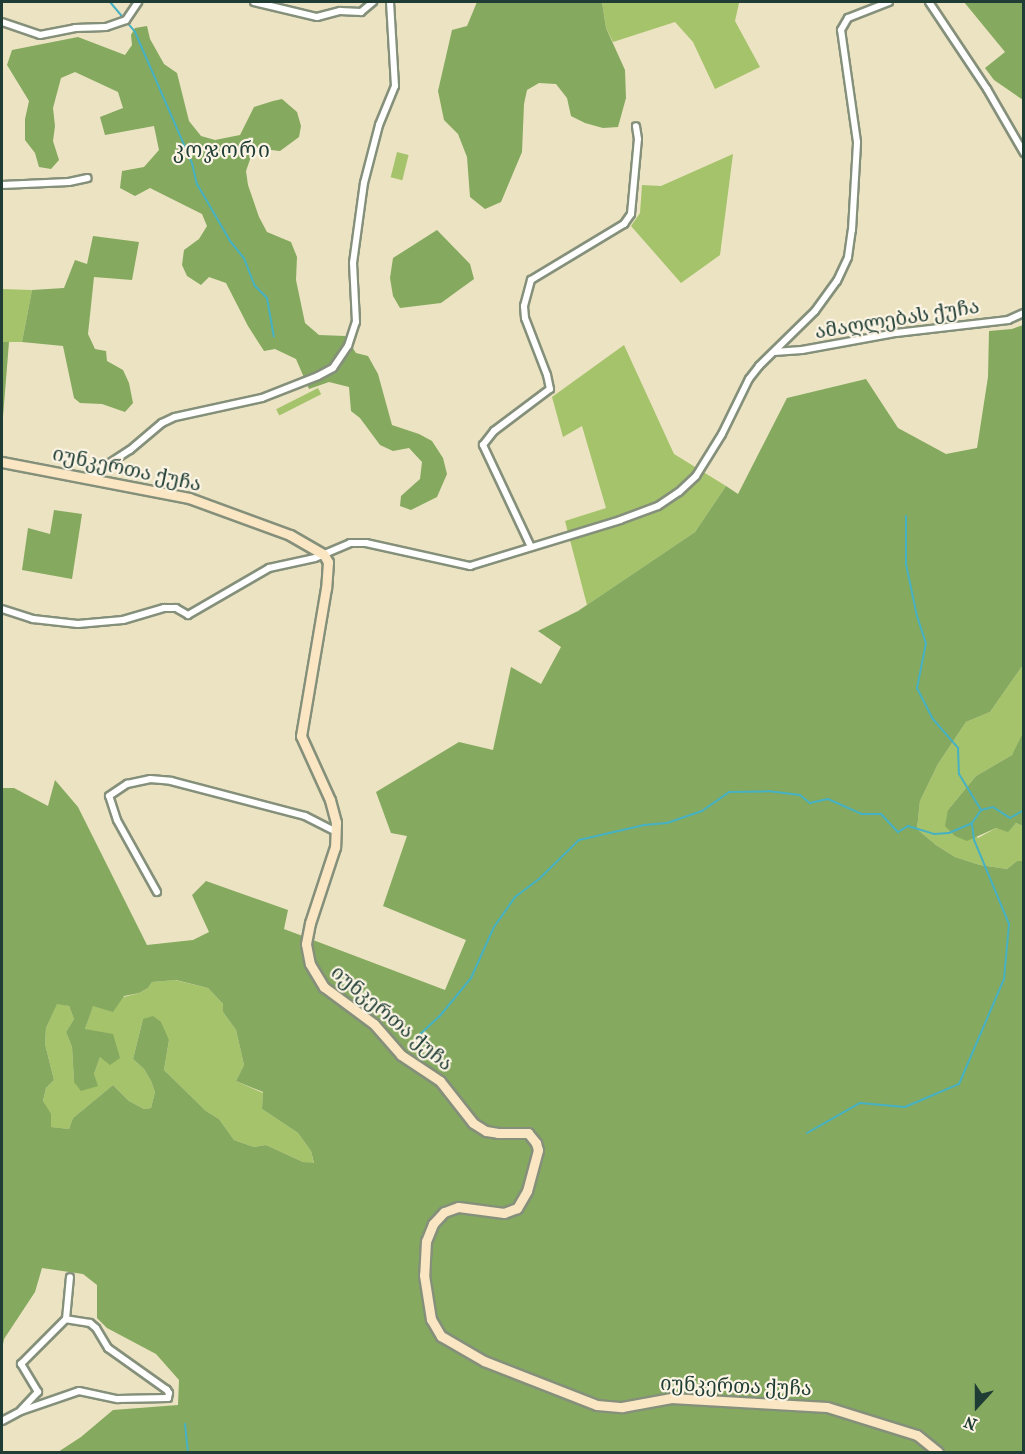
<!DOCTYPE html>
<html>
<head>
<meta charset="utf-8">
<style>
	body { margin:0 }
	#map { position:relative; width:1025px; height:1454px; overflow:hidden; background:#ebe3c2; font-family:"IM FELL French Canon","Noto Serif Georgian",serif }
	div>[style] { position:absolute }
	.green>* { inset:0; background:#a5c36b; transform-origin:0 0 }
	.forest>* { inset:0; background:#84a95f }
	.stream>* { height:2px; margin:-1px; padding:0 1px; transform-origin:1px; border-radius:1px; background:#46b1c3 }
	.roads { filter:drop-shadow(2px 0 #85907b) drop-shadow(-2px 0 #85907b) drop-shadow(0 2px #85907b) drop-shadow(0 -2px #85907b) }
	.street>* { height:6px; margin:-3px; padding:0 3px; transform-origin:3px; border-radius:3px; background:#fff }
	.secondary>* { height:9px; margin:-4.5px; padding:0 4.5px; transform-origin:4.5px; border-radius:4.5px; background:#fbe6c4 }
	span { translate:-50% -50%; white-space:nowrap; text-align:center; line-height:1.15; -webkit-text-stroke:4.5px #fcf5e5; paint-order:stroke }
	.street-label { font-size:20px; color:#1f3d34 }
	.neighbourhood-label { font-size:21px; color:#1f3d34; letter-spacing:1.5px }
	.frame { position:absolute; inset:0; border:3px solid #1f3d34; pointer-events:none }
	.north { position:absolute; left:947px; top:1376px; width:60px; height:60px; -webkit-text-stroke:4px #fcf5e5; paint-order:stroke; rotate:201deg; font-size:16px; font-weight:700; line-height:24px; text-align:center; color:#1f3d34 }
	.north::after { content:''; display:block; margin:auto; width:21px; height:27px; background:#1f3d34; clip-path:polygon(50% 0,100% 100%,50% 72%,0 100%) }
</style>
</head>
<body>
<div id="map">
	<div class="green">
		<i style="clip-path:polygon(602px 2px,739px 3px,735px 21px,760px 67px,715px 89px,693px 42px,675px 22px,613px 42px,606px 28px)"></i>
		<i style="left:397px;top:152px;width:12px;height:26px;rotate:14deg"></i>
		<i style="clip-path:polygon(733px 154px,720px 255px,681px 283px,631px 226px,640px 213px,642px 185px,661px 186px)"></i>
		<i style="clip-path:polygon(2px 289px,32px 290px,22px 342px,2px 342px)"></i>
		<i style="clip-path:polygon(624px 345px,674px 454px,726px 486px,695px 532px,587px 605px,565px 521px,606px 508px,582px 426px,563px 437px,552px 397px)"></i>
		<i style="left:318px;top:388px;width:7px;height:47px;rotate:63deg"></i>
		<i style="clip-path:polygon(1023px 665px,1024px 733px,1019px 746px,1012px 755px,976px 776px,948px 810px,978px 838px,996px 828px,1008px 831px,1016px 823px,1023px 826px,1023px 861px,1017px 861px,1007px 869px,980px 865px,955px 857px,936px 845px,917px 829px,920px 801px,938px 764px,966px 722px,990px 712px)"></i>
		<i style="clip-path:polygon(175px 980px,208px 988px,223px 1004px,223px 1012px,236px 1030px,244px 1065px,236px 1081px,263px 1093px,262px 1109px,298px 1133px,311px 1151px,314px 1164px,303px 1162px,266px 1145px,254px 1147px,234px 1140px,219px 1119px,206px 1111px,164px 1070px,169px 1040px,143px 1019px,133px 1059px,144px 1069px,151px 1081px,155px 1092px,151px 1108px,144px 1109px,129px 1101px,113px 1085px,73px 1118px,69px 1129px,50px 1127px,43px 1101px,46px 1088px,54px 1080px,45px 1044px,46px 1028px,57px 1003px,69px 1006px,74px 1019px,66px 1032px,72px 1047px,74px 1082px,94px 1074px,100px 1057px,85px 1029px,93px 1005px,139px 993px,148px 988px,152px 982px)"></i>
	</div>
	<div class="forest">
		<i style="clip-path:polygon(477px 2px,602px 2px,606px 28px,625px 70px,626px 98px,618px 127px,603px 128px,585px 123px,571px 116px,567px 98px,556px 84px,539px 83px,527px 90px,524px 104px,522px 152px,501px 202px,485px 209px,470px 197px,467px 157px,458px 134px,444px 120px,438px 91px,452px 30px,467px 26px)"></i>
		<i style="clip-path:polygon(964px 2px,1023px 2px,1023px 100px,994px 80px,985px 68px,1005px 52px)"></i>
		<i style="clip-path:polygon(147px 26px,150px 39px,164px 64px,177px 73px,189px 121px,201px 136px,215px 140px,240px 135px,254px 107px,273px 101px,282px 99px,297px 112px,301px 126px,299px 137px,280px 151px,254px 148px,246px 171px,248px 185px,259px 217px,267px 232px,291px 242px,297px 257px,296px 280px,305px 323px,319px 335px,345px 336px,356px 353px,368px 356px,378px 374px,392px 425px,419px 434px,432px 441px,443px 458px,447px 474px,437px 497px,411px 510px,400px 506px,401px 496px,420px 479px,422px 462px,409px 448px,393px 451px,380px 445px,360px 418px,351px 411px,349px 387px,329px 382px,309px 389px,296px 359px,275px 349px,264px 351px,248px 326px,226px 283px,209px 277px,201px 285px,187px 276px,182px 265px,184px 250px,199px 239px,207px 226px,202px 214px,150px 188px,135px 196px,120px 188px,122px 171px,144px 167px,159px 150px,154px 126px,105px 135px,100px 117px,123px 108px,118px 92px,75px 72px,61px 78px,53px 108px,55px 126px,53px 141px,59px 160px,51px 169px,39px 167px,35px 153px,25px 140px,25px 119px,29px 101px,7px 65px,12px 50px,78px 37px,125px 55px,132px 45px,131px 35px,135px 28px)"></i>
		<i style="clip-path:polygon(437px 230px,470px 264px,474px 279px,441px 303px,400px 308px,393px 296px,390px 278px,393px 258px)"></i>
		<i style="clip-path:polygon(93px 236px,139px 242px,132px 280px,94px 277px,88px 334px,95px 349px,106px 351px,107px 361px,123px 370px,129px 383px,133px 403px,125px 412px,102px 404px,80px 403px,74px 398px,63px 346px,22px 342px,32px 290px,64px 288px,75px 260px,87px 264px)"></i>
		<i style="clip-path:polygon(evenodd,1023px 325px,1023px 665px,990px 712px,966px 722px,938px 764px,920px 801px,917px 829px,936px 845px,955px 857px,980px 865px,1007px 869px,1017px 861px,1023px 861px,1023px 1452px,58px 1452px,81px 1437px,113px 1410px,178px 1405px,179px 1380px,156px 1354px,107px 1328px,97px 1318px,97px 1285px,83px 1274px,42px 1268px,35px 1292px,4px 1339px,2px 1350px,2px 788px,14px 788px,48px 806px,55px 780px,78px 807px,147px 945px,193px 940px,209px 932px,192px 895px,206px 881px,288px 910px,284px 929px,445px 990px,466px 940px,383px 906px,407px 836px,391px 833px,376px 792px,459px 742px,493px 750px,511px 667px,541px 684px,561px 647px,538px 631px,578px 611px,695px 532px,726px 486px,738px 494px,787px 398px,866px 379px,898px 428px,946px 454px,977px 448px,988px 377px,989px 331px,1012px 329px,1023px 325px,176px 980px,208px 988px,223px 1004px,223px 1012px,236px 1030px,244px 1065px,236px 1081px,263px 1092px,262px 1109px,298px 1133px,311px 1151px,314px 1163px,303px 1162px,266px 1145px,254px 1147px,234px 1140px,219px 1119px,206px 1111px,164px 1070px,169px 1040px,161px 1022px,153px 1016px,143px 1019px,133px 1059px,144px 1069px,151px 1081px,155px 1092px,151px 1108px,144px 1109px,129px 1101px,113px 1085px,73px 1118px,69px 1129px,51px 1127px,51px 1114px,43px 1101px,46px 1088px,54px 1080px,45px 1044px,46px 1028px,57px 1004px,69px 1006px,74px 1019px,66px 1032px,72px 1047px,74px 1082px,81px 1091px,98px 1086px,94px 1074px,100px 1057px,110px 1065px,120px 1058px,113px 1034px,85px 1029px,93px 1006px,113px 1012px,124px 996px,139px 993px,148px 988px,152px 982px,176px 980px)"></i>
		<i style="clip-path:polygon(2px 342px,9px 342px,2px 429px)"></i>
		<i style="clip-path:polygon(54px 510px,82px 514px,72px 579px,22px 570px,28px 528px,50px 534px)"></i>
		<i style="clip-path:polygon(1023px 733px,1023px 826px,1016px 823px,1008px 832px,996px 828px,967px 841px,955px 836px,945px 826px,948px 810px,976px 776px,1012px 755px)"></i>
	</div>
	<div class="stream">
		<i style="left:110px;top:2px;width:39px;rotate:50deg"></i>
		<i style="left:135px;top:32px;width:143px;rotate:66.5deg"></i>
		<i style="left:192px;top:163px;width:22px;rotate:77deg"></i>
		<i style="left:197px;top:184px;width:66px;rotate:59.9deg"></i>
		<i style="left:230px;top:241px;width:22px;rotate:51deg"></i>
		<i style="left:244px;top:258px;width:30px;rotate:69deg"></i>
		<i style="left:255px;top:286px;width:17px;rotate:45deg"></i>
		<i style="left:267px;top:298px;width:39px;rotate:80deg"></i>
		<i style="left:906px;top:516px;width:48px;rotate:90deg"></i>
		<i style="left:906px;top:564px;width:53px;rotate:78.1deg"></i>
		<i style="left:917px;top:616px;width:28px;rotate:72deg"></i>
		<i style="left:926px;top:643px;width:46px;rotate:101.3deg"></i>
		<i style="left:917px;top:688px;width:34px;rotate:63deg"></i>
		<i style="left:932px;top:718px;width:40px;rotate:49deg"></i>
		<i style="left:958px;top:748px;width:26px;rotate:88deg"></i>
		<i style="left:959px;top:774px;width:42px;rotate:58.6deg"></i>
		<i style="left:415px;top:1039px;width:33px;rotate:-43deg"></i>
		<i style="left:439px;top:1017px;width:50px;rotate:-50.6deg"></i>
		<i style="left:471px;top:978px;width:56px;rotate:-65.7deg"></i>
		<i style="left:494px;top:927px;width:37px;rotate:-55deg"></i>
		<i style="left:515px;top:897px;width:30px;rotate:-37deg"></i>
		<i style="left:539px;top:879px;width:56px;rotate:-44.3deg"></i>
		<i style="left:579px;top:840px;width:67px;rotate:-13deg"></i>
		<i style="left:644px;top:825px;width:23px;rotate:-5deg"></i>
		<i style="left:667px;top:823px;width:37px;rotate:-19deg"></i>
		<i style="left:702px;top:811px;width:33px;rotate:-35deg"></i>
		<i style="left:729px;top:792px;width:39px;rotate:-1deg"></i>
		<i style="left:768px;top:791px;width:32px;rotate:7deg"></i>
		<i style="left:800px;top:795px;width:13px;rotate:39deg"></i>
		<i style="left:810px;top:803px;width:18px;rotate:-13deg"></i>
		<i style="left:828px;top:799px;width:36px;rotate:24deg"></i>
		<i style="left:861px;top:814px;width:20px"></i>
		<i style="left:881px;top:814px;width:25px;rotate:47deg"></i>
		<i style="left:898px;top:832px;width:12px;rotate:-31deg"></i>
		<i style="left:908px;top:826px;width:27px;rotate:17deg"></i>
		<i style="left:934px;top:834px;width:15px;rotate:-4deg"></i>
		<i style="left:949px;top:833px;width:25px;rotate:-23deg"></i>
		<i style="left:807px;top:1133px;width:61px;rotate:-29.5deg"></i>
		<i style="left:860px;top:1103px;width:45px;rotate:5.1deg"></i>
		<i style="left:905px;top:1107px;width:59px;rotate:-23.1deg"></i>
		<i style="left:959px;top:1084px;width:114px;rotate:-66.8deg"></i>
		<i style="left:1004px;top:979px;width:55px;rotate:-84.8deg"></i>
		<i style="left:1009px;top:924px;width:91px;rotate:-112.6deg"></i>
		<i style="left:974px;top:840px;width:17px;rotate:-97deg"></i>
		<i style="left:972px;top:823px;width:16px;rotate:-55deg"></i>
		<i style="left:981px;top:810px;width:12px;rotate:-14deg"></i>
		<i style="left:993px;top:807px;width:20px;rotate:33deg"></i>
		<i style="left:1010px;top:818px;width:16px;rotate:-30deg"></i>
		<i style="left:185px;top:1424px;width:28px;rotate:84deg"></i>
	</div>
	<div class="roads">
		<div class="street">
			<i style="left:254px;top:2px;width:65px;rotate:13.4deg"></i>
			<i style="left:317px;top:17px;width:24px;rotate:-15deg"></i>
			<i style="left:340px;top:11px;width:21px;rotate:3deg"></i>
			<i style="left:361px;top:12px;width:16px;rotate:-40deg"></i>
			<i style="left:929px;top:2px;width:105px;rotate:56.3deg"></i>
			<i style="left:987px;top:89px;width:74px;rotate:60deg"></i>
			<i style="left:2px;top:22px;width:40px;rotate:18.9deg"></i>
			<i style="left:40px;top:35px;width:36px;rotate:-11deg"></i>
			<i style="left:75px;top:28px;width:31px;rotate:-2deg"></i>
			<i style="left:106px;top:27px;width:21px;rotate:-19deg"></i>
			<i style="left:126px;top:20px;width:22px;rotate:-56deg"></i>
			<i style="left:2px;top:185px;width:67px;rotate:-2.6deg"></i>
			<i style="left:69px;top:182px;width:19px;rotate:-12deg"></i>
			<i style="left:774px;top:352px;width:28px;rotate:-4deg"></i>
			<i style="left:802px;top:350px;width:96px;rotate:-10.3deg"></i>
			<i style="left:896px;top:333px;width:113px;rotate:-6.6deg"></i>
			<i style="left:1008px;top:320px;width:17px;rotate:-24deg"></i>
			<i style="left:93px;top:478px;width:10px;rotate:-53deg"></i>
			<i style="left:99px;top:470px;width:37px;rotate:-33deg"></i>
			<i style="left:130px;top:450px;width:42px;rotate:-40.2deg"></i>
			<i style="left:162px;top:423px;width:14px;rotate:-25deg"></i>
			<i style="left:175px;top:417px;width:89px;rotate:-12.3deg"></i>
			<i style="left:262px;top:398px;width:60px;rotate:-21.4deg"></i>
			<i style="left:318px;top:376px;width:17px;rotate:-28deg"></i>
			<i style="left:333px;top:368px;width:27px;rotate:-56deg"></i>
			<i style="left:348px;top:346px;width:25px;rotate:-72deg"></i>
			<i style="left:356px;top:322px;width:59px;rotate:-92.9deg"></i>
			<i style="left:353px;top:263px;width:81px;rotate:-82.2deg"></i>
			<i style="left:364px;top:183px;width:60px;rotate:-75.5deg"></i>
			<i style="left:379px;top:125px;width:42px;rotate:-67.7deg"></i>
			<i style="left:395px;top:86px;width:84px;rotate:-93.4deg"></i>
			<i style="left:531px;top:547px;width:113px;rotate:-115.2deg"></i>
			<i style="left:483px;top:445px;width:18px;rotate:-52deg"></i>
			<i style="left:494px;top:431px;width:70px;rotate:-36.9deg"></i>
			<i style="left:550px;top:389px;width:14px;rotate:-102deg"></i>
			<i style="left:547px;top:375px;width:61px;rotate:-111.1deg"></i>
			<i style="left:525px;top:318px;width:12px;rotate:-95deg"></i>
			<i style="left:524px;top:306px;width:27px;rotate:-75deg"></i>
			<i style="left:531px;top:280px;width:109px;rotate:-31.1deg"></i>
			<i style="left:624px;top:224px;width:12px;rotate:-55deg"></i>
			<i style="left:631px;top:214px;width:75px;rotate:-84.7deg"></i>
			<i style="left:638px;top:139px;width:13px;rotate:-99deg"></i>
			<i style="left:2px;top:609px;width:33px;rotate:18deg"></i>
			<i style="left:33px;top:619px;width:45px;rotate:6.3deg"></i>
			<i style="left:78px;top:624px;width:45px;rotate:-5.1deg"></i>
			<i style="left:123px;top:620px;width:43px;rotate:-16.3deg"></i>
			<i style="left:164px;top:608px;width:12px"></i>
			<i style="left:176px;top:608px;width:14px;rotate:30deg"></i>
			<i style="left:188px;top:615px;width:94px;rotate:-30.1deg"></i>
			<i style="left:269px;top:568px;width:47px;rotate:-12.3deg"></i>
			<i style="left:315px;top:558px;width:38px;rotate:-23deg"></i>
			<i style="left:350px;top:543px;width:16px"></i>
			<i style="left:366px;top:543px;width:107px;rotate:12.5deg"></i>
			<i style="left:470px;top:566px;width:157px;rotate:-17deg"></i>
			<i style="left:620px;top:520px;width:40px;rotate:-20.2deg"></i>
			<i style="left:658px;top:506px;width:25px;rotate:-34deg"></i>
			<i style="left:679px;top:492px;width:23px;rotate:-43deg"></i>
			<i style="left:696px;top:476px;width:49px;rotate:-58.2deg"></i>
			<i style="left:722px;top:434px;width:61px;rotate:-63.9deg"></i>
			<i style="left:749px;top:379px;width:16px;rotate:-52deg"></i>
			<i style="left:759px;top:366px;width:78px;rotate:-44.5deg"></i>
			<i style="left:815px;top:311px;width:37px;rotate:-54deg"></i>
			<i style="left:837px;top:281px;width:26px;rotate:-65deg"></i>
			<i style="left:848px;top:257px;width:27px;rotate:-82deg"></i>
			<i style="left:852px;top:230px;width:88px;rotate:-86.7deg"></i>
			<i style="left:857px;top:142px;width:113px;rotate:-98.1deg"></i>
			<i style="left:841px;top:30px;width:14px;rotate:-60deg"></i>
			<i style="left:848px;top:18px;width:44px;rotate:-21.3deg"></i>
			<i style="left:157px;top:892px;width:82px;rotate:-119.1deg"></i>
			<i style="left:117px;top:820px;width:25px;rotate:-108deg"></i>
			<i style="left:109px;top:796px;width:22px;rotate:-34deg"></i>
			<i style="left:127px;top:784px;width:24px;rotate:-12deg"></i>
			<i style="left:150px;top:779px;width:21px;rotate:5deg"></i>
			<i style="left:171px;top:781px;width:138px;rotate:14.6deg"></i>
			<i style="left:305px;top:816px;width:35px;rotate:27deg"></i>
			<i style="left:21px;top:1410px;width:25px;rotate:-47deg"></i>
			<i style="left:38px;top:1392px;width:33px;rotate:-121deg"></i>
			<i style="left:21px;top:1364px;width:64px;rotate:-45deg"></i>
			<i style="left:66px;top:1319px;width:42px;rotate:-84.6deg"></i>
			<i style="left:2px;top:1421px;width:21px;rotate:-28deg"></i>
			<i style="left:21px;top:1411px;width:61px;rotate:-19deg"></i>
			<i style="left:79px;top:1391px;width:40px;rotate:12deg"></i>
			<i style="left:118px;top:1399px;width:50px;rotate:-1.1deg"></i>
			<i style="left:168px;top:1398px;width:5px;rotate:-79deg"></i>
			<i style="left:169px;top:1393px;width:4px;rotate:-124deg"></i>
			<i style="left:167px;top:1390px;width:72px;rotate:-144.6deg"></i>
			<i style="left:108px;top:1348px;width:23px;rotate:-121deg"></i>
			<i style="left:96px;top:1328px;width:8px;rotate:-140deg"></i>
			<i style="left:90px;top:1323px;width:24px;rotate:-171deg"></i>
		</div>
		<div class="secondary">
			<i style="left:2px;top:462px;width:190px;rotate:10.9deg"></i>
			<i style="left:189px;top:498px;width:108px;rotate:20.1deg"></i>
			<i style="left:290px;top:535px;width:39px;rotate:30deg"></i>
			<i style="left:324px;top:555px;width:8px;rotate:60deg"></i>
			<i style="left:328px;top:562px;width:26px;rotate:94deg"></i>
			<i style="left:326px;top:588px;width:150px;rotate:99.6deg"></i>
			<i style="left:301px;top:736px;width:70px;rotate:65.6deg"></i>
			<i style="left:330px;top:800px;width:23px;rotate:75deg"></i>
			<i style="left:336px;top:822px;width:25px;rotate:92deg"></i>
			<i style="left:335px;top:847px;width:80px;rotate:108.2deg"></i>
			<i style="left:310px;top:923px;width:21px;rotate:101deg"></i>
			<i style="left:306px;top:944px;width:20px;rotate:79deg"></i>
			<i style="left:310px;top:964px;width:27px;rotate:59deg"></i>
			<i style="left:324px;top:987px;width:62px;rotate:36.5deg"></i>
			<i style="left:374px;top:1024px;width:41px;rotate:48.9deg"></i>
			<i style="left:401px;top:1055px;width:47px;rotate:33.7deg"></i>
			<i style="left:440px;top:1081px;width:53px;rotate:51.8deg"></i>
			<i style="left:473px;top:1123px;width:15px;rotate:32deg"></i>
			<i style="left:486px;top:1131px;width:12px;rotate:9deg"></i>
			<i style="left:498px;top:1133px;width:30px"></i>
			<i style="left:528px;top:1133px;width:13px;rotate:51deg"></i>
			<i style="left:536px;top:1143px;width:7px;rotate:74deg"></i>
			<i style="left:538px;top:1150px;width:42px;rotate:105deg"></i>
			<i style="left:527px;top:1191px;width:20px;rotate:120deg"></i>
			<i style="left:517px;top:1208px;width:14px;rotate:159deg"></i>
			<i style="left:504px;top:1213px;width:46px;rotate:-172.6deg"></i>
			<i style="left:458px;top:1207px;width:15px;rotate:160deg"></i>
			<i style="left:444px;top:1212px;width:16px;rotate:133deg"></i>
			<i style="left:433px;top:1224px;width:18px;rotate:112deg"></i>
			<i style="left:426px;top:1241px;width:34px;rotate:93deg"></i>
			<i style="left:424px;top:1275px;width:45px;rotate:81deg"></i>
			<i style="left:431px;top:1319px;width:20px;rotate:60deg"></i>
			<i style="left:441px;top:1336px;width:50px;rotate:30.2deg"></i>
			<i style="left:484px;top:1361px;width:121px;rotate:21.3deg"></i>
			<i style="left:597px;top:1405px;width:25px;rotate:5deg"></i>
			<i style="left:622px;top:1407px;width:50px;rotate:-10.4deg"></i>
			<i style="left:671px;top:1398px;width:156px;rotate:3.3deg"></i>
			<i style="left:827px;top:1407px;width:94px;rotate:17.3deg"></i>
			<i style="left:917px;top:1435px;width:27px;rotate:39deg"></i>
		</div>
	</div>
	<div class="street-label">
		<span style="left:897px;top:319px;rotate:-9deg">ამაღლებას ქუჩა</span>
		<span style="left:127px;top:469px;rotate:12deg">იუნკერთა ქუჩა</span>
		<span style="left:392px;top:1018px;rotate:40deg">იუნკერთა ქუჩა</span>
		<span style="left:736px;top:1386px;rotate:2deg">იუნკერთა ქუჩა</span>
	</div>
	<div class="neighbourhood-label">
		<span style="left:222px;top:150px">კოჯორი</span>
	</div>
	<div class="frame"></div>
	<div class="north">N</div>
</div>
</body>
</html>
